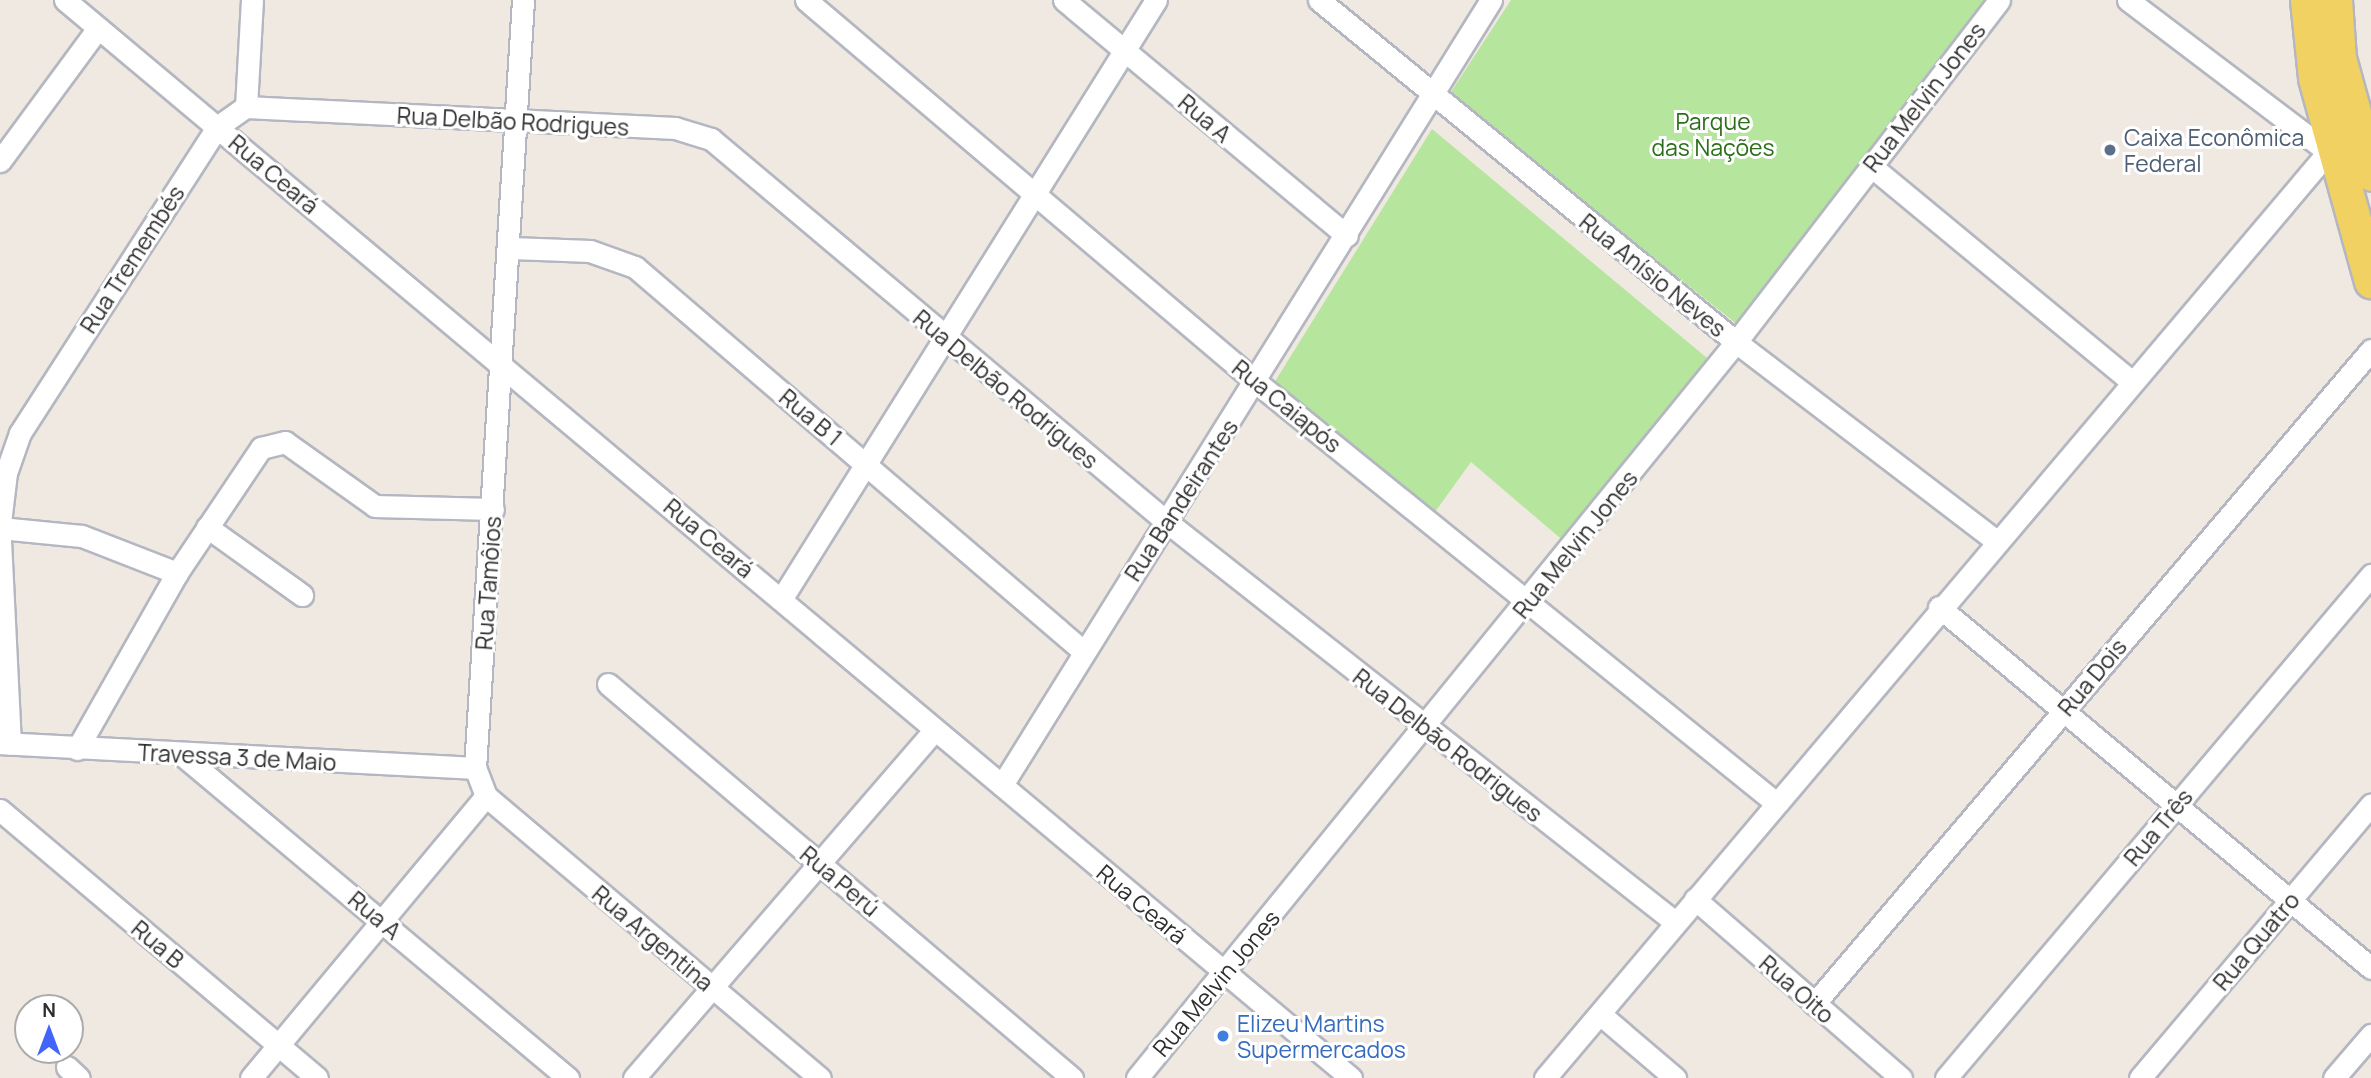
<!DOCTYPE html>
<html>
<head>
<meta charset="utf-8">
<style>
	body { margin:0 }
	#map { position:relative; width:2371px; height:1078px; overflow:hidden; background:#efe9e1; font-family:Manrope,sans-serif }
	div>[style] { position:absolute }
	.green>* { inset:0; background:#b6e59e }
	.roads { filter:drop-shadow(2px 0 #b4b7c1) drop-shadow(-2px 0 #b4b7c1) drop-shadow(0 2px #b4b7c1) drop-shadow(0 -2px #b4b7c1) }
	.minor>* { height:21px; margin:-10.5px; padding:0 10.5px; transform-origin:10.5px; border-radius:10.5px; background:#fff }
	.primary>* { height:33px; margin:-16.5px; padding:0 16.5px; transform-origin:16.5px; border-radius:16.5px; background:#f2d163 }
	.dots>* { width:19px; height:19px; translate:-50% -50%; box-sizing:border-box; border:4px solid #fff; border-radius:50% }
	span { translate:-50% -50%; white-space:nowrap; text-align:center; line-height:1.15; -webkit-text-stroke:6px #fff; paint-order:stroke }
	.street-label { font-size:23px; color:#2e2e2e }
	.park-label { font-size:23px; color:#2c6e1b }
	.service-label { font-size:23px; color:#4e5e75 }
	.left { translate:0 -50%; text-align:left }
	.shop-label { font-size:23px; color:#366cbe }
	.north { position:absolute; left:14px; top:994px; width:70px; height:70px; box-sizing:border-box; background:#fff; border:2px solid #ababab; border-radius:50%; rotate:0deg; font-size:19px; font-weight:700; line-height:28px; text-align:center; color:#2e2e2e }
	.north::after { content:''; display:block; margin:auto; width:24px; height:32px; background:#4264fb; clip-path:polygon(50% 0,100% 100%,50% 72%,0 100%) }
</style>
</head>
<body>
<div id="map">
	<div class="green">
		<i style="clip-path:polygon(1511px 0,1984px 0,1738px 325px,1449px 95px)"></i>
		<i style="clip-path:polygon(1432px 129px,1707px 358px,1566px 543px,1471px 462px,1432px 516px,1274px 383px)"></i>
	</div>
	<div class="roads">
		<div class="minor">
			<i style="left:65px;top:0;width:1678px;rotate:39.97deg"></i>
			<i style="left:806px;top:0;width:590px;rotate:40.33deg"></i>
			<i style="left:1256px;top:382px;width:669px;rotate:38.99deg"></i>
			<i style="left:1064px;top:0;width:368px;rotate:39.8deg"></i>
			<i style="left:1319px;top:0;width:539px;rotate:39.36deg"></i>
			<i style="left:1736px;top:342px;width:326px;rotate:37.4deg"></i>
			<i style="left:2128px;top:0;width:260px;rotate:37.2deg"></i>
			<i style="left:246px;top:107px;width:430px;rotate:2.8deg"></i>
			<i style="left:675px;top:128px;width:38px;rotate:17deg"></i>
			<i style="left:711px;top:139px;width:596px;rotate:40.03deg"></i>
			<i style="left:1167px;top:522px;width:647px;rotate:38.22deg"></i>
			<i style="left:0;top:161px;width:165px;rotate:-53.6deg"></i>
			<i style="left:1871px;top:166px;width:336px;rotate:39.6deg"></i>
			<i style="left:510px;top:248px;width:80px;rotate:2.1deg"></i>
			<i style="left:590px;top:251px;width:48px;rotate:19.6deg"></i>
			<i style="left:635px;top:267px;width:590px;rotate:40.6deg"></i>
			<i style="left:0;top:523px;width:50px;rotate:-83.2deg"></i>
			<i style="left:6px;top:473px;width:42px;rotate:-70.7deg"></i>
			<i style="left:20px;top:433px;width:364px;rotate:-57.2deg"></i>
			<i style="left:217px;top:127px;width:35px;rotate:-35deg"></i>
			<i style="left:246px;top:107px;width:107px;rotate:-86.8deg"></i>
			<i style="left:207px;top:527px;width:117px;rotate:35.6deg"></i>
			<i style="left:0;top:528px;width:82px;rotate:5.6deg"></i>
			<i style="left:82px;top:536px;width:102px;rotate:21.3deg"></i>
			<i style="left:0;top:540px;width:204px;rotate:87.2deg"></i>
			<i style="left:782px;top:598px;width:705px;rotate:-57.98deg"></i>
			<i style="left:1939px;top:607px;width:563px;rotate:39.88deg"></i>
			<i style="left:608px;top:684px;width:609px;rotate:40.34deg"></i>
			<i style="left:0;top:743px;width:476px;rotate:3deg"></i>
			<i style="left:77px;top:749px;width:202px;rotate:-60.4deg"></i>
			<i style="left:177px;top:573px;width:151px;rotate:-56.1deg"></i>
			<i style="left:261px;top:448px;width:25px;rotate:-14deg"></i>
			<i style="left:285px;top:442px;width:110px;rotate:35.4deg"></i>
			<i style="left:375px;top:506px;width:118px;rotate:1.5deg"></i>
			<i style="left:181px;top:754px;width:505px;rotate:39.94deg"></i>
			<i style="left:1002px;top:785px;width:925px;rotate:-58.08deg"></i>
			<i style="left:486px;top:796px;width:437px;rotate:40.2deg"></i>
			<i style="left:0;top:810px;width:415px;rotate:40.2deg"></i>
			<i style="left:1695px;top:899px;width:273px;rotate:41deg"></i>
			<i style="left:1814px;top:1004px;width:859px;rotate:-49.58deg"></i>
			<i style="left:1600px;top:1014px;width:99px;rotate:40.5deg"></i>
			<i style="left:67px;top:1067px;width:16px;rotate:43deg"></i>
			<i style="left:251px;top:1078px;width:367px;rotate:-50.2deg"></i>
			<i style="left:486px;top:796px;width:30px;rotate:-111deg"></i>
			<i style="left:475px;top:768px;width:769px;rotate:-86.42deg"></i>
			<i style="left:634px;top:1078px;width:459px;rotate:-49.2deg"></i>
			<i style="left:1137px;top:1078px;width:949px;rotate:-50.86deg"></i>
			<i style="left:1736px;top:342px;width:431px;rotate:-52.4deg"></i>
			<i style="left:1545px;top:1078px;width:1213px;rotate:-49.78deg"></i>
			<i style="left:1946px;top:1078px;width:659px;rotate:-49.8deg"></i>
			<i style="left:2140px;top:1078px;width:358px;rotate:-49.8deg"></i>
			<i style="left:2334px;top:1078px;width:57px;rotate:-49.3deg"></i>
		</div>
		<div class="primary">
			<i style="left:2307px;top:0;width:78px;rotate:84.1deg"></i>
			<i style="left:2315px;top:78px;width:211px;rotate:74.6deg"></i>
			<i style="left:2335px;top:0;width:58px;rotate:86.1deg"></i>
			<i style="left:2339px;top:58px;width:120px;rotate:74.6deg"></i>
		</div>
	</div>
	<div class="dots">
		<i style="left:2110px;top:150px;background:#5c6f8a"></i>
		<i style="left:1223px;top:1036px;background:#3f7fe0"></i>
	</div>
	<div class="street-label">
		<span style="left:1924px;top:97px;rotate:-52deg">Rua Melvin Jones</span>
		<span style="left:1205px;top:118px;rotate:40deg">Rua A</span>
		<span style="left:513px;top:121px;rotate:3deg">Rua Delbão Rodrigues</span>
		<span style="left:274px;top:174px;rotate:40deg">Rua Ceará</span>
		<span style="left:132px;top:259px;rotate:-57deg">Rua Tremembés</span>
		<span style="left:1653px;top:275px;rotate:39deg">Rua Anísio Neves</span>
		<span style="left:1006px;top:389px;rotate:40deg">Rua Delbão Rodrigues</span>
		<span style="left:1287px;top:406px;rotate:39deg">Rua Caiapós</span>
		<span style="left:811px;top:417px;rotate:40deg">Rua B 1</span>
		<span style="left:1181px;top:500px;rotate:-57deg">Rua Bandeirantes</span>
		<span style="left:709px;top:538px;rotate:40deg">Rua Ceará</span>
		<span style="left:1575px;top:544px;rotate:-51deg">Rua Melvin Jones</span>
		<span style="left:488px;top:583px;rotate:-86deg">Rua Tamôios</span>
		<span style="left:2092px;top:677px;rotate:-50deg">Rua Dois</span>
		<span style="left:1448px;top:745px;rotate:38deg">Rua Delbão Rodrigues</span>
		<span style="left:237px;top:757px;rotate:3deg">Travessa 3 de Maio</span>
		<span style="left:2158px;top:827px;rotate:-50deg">Rua Três</span>
		<span style="left:840px;top:881px;rotate:40deg">Rua Perú</span>
		<span style="left:1142px;top:904px;rotate:40deg">Rua Ceará</span>
		<span style="left:375px;top:915px;rotate:40deg">Rua A</span>
		<span style="left:653px;top:938px;rotate:40deg">Rua Argentina</span>
		<span style="left:2256px;top:941px;rotate:-50deg">Rua Quatro</span>
		<span style="left:158px;top:944px;rotate:40deg">Rua B</span>
		<span style="left:1216px;top:983px;rotate:-50deg">Rua Melvin Jones</span>
		<span style="left:1797px;top:989px;rotate:41deg">Rua Oito</span>
	</div>
	<div class="park-label">
		<span style="left:1713px;top:134px">Parque<br>das Nações</span>
	</div>
	<div class="service-label">
		<span class="left" style="left:2124px;top:150px">Caixa Econômica<br>Federal</span>
	</div>
	<div class="shop-label">
		<span class="left" style="left:1237px;top:1036px">Elizeu Martins<br>Supermercados</span>
	</div>
	<div class="north">N</div>
</div>
</body>
</html>
